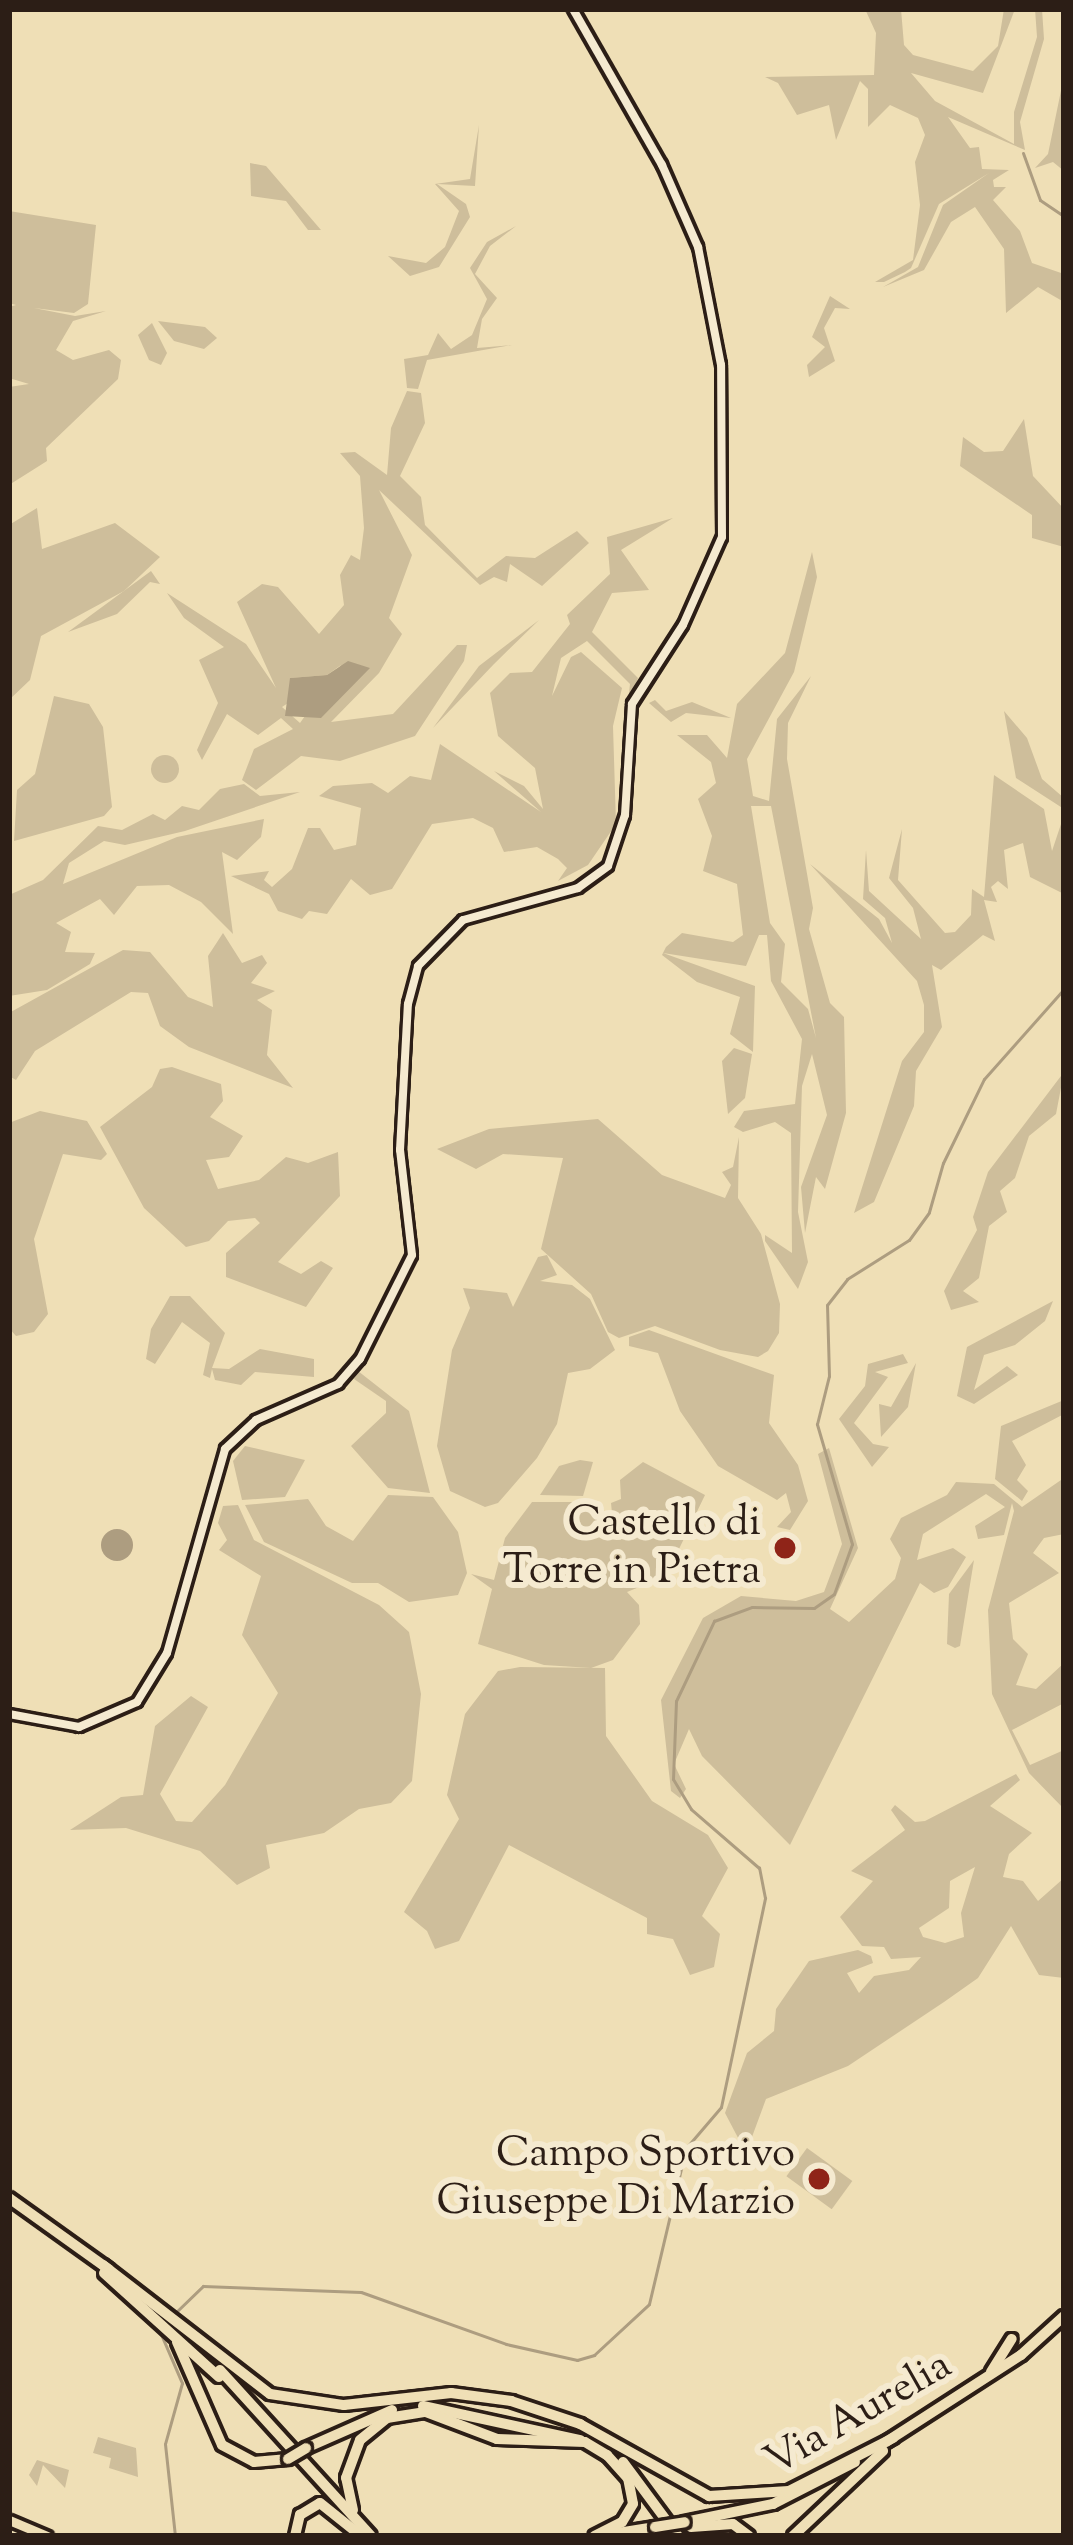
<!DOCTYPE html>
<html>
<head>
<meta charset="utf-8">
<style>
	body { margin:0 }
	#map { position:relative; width:1073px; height:2545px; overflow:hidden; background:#efdfb6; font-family:"Sorts Mill Goudy",serif }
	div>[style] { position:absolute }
	.green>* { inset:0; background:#cebe9b; transform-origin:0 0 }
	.round { border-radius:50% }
	.water>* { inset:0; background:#ad9d80 }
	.stream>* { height:3px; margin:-1.5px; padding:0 1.5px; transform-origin:1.5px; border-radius:1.5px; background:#ad9d80 }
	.roads { filter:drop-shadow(3px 0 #2c1e16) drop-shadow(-3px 0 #2c1e16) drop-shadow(0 3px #2c1e16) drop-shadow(0 -3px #2c1e16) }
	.secondary>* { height:8px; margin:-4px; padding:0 4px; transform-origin:4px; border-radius:4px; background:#f5ead0 }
	.primary>* { height:9px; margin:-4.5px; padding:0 4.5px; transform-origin:4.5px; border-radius:4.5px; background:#efdfb6 }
	.trunk>* { height:10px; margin:-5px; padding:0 5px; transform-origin:5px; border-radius:5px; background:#efdfb6 }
	.motorway>* { height:10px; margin:-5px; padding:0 5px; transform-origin:5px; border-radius:5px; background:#efdfb6 }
	.bridges { filter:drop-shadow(3px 0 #2c1e16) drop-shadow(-3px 0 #2c1e16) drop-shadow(0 3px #2c1e16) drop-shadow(0 -3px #2c1e16) }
	.trunk-bridge>* { height:10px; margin:-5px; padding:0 5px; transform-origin:5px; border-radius:5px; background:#efdfb6 }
	.motorway-bridge>* { height:10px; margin:-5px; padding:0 5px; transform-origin:5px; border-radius:5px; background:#efdfb6 }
	.dots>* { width:33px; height:33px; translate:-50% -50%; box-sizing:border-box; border:6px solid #f5ead0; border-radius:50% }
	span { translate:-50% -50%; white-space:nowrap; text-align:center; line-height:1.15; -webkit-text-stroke:12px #f5ead0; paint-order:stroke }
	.poi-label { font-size:42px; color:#2c1e16 }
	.right { translate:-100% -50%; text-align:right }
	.street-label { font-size:42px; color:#2c1e16 }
	.frame { position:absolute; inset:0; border:12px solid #2c1e16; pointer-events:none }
</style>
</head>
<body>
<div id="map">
	<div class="green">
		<i style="clip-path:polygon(865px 9px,901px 9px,904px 45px,913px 55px,973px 71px,998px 46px,1004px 9px,1015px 9px,983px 93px,911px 73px,935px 101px,1014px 144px,1014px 112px,1037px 37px,1035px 9px,1042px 9px,1044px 39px,1020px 122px,1025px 150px,948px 117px,970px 148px,979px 147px,982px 169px,1009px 170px,993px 180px,994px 187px,1006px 187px,993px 200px,1020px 231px,1032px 263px,1064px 274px,1064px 302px,1038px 287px,1006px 313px,1004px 249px,975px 207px,951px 222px,924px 270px,883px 287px,918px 267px,943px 205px,989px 173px,939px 204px,911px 268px,905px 272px,884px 282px,875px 282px,913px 260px,920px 205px,915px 162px,925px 135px,918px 118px,890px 105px,868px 127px,868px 89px,860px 81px,836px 140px,829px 105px,797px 115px,778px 83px,765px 77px,874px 75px,876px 33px)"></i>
		<i style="clip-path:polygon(1064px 76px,1064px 171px,1053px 162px,1035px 168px,1048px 154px)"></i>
		<i style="clip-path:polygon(479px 125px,475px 186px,437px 184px,466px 204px,470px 217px,439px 267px,410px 276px,388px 256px,426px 263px,445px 247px,459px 211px,435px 184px,470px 179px)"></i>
		<i style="clip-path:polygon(250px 163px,266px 166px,321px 230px,308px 230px,286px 201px,251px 196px)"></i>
		<i style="clip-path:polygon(9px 211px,96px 225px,88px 304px,74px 313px,34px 308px,75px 316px,106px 311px,73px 321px,56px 350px,73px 360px,109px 350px,121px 360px,118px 379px,46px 448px,47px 461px,9px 485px,9px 387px,29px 384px,9px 378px,9px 307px,16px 305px,9px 303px)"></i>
		<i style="clip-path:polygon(516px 226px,490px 246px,475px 274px,497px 298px,482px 319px,477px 348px,512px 345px,427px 360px,418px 389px,407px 388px,404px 359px,428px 355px,438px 333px,451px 349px,472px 335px,487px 299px,470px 268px,487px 242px)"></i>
		<i style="clip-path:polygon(830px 296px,850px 309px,835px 308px,824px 328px,835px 361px,809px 377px,807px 365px,825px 347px,812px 337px)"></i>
		<i style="clip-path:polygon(158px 321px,205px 327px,217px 338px,204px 349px,174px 341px)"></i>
		<i style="clip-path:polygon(152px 323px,167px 353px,161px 365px,149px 360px,138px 335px)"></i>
		<i style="clip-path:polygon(evenodd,407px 391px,421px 393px,425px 423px,400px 476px,421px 497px,425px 525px,477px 578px,506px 556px,535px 558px,577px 531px,589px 543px,542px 586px,510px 564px,507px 582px,494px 577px,480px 585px,379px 490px,412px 555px,389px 618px,402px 634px,379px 673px,331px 722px,393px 714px,457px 645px,467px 645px,464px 661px,415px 736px,340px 761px,301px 756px,256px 790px,242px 780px,254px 749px,293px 729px,281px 718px,258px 735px,227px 714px,202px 760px,197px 750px,218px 703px,199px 660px,224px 647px,184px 618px,167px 593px,246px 644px,276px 688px,237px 602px,262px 584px,278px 587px,319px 634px,344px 605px,340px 575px,351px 555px,360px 560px,364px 528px,360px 476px,340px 453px,355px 452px,387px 475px,391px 428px,407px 391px,341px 665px,300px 723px,282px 707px,291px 701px,290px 678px,327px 675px,341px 665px)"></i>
		<i style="clip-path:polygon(1024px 419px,1033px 476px,1064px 509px,1064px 547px,1032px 538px,1032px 515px,960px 466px,963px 437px,984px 452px,1003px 451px)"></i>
		<i style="clip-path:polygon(37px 508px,42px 549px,115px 523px,160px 557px,124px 591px,41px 636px,30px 680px,9px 700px,9px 525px)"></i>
		<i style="clip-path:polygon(673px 518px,621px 550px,649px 590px,612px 593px,592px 632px,638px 678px,627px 711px,630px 684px,587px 641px,561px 658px,552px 696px,571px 657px,581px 652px,622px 688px,613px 726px,616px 824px,588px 865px,558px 881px,567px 868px,558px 859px,537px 847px,504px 852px,493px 828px,473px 818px,432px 824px,392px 889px,370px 895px,351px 879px,327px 914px,309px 911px,302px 919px,278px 911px,269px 894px,231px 876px,269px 871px,264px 880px,272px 887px,292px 869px,308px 828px,320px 828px,334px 850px,356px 845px,361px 808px,319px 796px,333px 786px,372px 783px,388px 793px,410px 776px,431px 780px,440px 744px,541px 812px,494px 771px,524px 786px,543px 809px,535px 768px,498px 736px,490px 693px,510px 673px,532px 672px,570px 624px,567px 615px,610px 574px,607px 537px)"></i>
		<i style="clip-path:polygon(evenodd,812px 552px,817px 577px,794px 672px,747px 759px,753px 796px,769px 801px,777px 719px,811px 676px,788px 723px,787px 759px,813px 908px,809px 929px,830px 1003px,844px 1017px,846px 1113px,825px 1189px,816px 1177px,805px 1233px,801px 1187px,827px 1115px,812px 1054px,802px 1086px,798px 1212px,808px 1262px,798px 1289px,765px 1241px,765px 1235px,792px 1253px,791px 1133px,775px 1122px,743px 1132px,734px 1127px,744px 1111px,795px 1104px,802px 1039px,771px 981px,767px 935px,759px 935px,746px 966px,663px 953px,755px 986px,753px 1052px,730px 1034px,740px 997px,697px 982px,662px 955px,666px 947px,682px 933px,733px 942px,743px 935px,737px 884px,703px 871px,712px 836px,698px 799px,716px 783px,711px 762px,677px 735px,707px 735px,727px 758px,737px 704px,785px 653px,812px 552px,751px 806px,771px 806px,816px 1038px,808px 1009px,781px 982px,785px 944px,770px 923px,751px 806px)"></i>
		<i style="clip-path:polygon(151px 571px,160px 584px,150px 582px,117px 614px,68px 632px)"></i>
		<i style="clip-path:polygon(539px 620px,494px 664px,433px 728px,479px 666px)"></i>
		<i style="clip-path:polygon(54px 696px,89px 704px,103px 727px,112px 807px,104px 816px,14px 841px,17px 790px,35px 774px)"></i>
		<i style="clip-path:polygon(655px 700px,666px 711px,692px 702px,731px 718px,686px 713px,671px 722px,649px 703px)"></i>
		<i style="clip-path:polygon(1004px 711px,1027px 738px,1042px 779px,1064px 798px,1064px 809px,1016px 778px)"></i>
		<i class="round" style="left:151px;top:755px;width:28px;height:28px"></i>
		<i style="clip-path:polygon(994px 775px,1044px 809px,1052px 851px,1064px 815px,1064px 894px,1030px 877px,1023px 843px,1004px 850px,1008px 889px,998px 881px,991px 887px,997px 902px,984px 900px,995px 941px,983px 935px,941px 970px,932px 965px,942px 1027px,916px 1071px,914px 1106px,874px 1202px,854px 1213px,902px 1061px,924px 1032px,924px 1005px,917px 981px,810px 864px,879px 919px,892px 943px,885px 918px,863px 899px,866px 850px,869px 891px,921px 939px,913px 908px,889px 878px,902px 829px,898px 880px,945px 933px,955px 932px,971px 915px,972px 889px,984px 897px)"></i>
		<i style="clip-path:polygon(244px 784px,260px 796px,300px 792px,185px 831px,125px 845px,104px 841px,69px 863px,63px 884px,177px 837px,264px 819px,261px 837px,237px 860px,222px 852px,233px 934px,201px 902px,169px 885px,137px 886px,114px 915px,100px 899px,56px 923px,71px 932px,65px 952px,95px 953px,90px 964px,47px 990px,9px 996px,9px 895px,43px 880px,98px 826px,122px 830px,153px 814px,165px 820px,182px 806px,199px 810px,220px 789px)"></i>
		<i style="clip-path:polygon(223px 933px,242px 963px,262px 955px,267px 963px,251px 983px,275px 991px,257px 1000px,272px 1010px,267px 1055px,293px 1088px,189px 1047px,160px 1026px,148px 993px,131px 992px,35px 1051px,16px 1080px,9px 1076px,9px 1013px,123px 950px,150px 952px,188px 997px,213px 1007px,208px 956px)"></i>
		<i style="clip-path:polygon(734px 1048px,752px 1054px,745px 1098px,728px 1114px,722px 1061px)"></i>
		<i style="clip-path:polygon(172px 1067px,221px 1084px,223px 1101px,210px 1117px,243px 1136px,229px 1157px,206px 1160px,218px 1189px,259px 1180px,286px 1157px,308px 1163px,338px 1152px,340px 1196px,278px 1262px,301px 1274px,321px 1261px,333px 1268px,306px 1307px,226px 1277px,226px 1253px,260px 1223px,255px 1218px,228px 1221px,209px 1241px,186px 1247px,144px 1208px,100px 1127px,152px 1087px,160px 1069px)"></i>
		<i style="clip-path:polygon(1064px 1072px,1056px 1114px,1029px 1136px,1015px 1178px,1000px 1191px,1007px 1212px,989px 1226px,979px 1278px,963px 1291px,979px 1302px,951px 1310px,944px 1291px,977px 1230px,973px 1217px,988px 1172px)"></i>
		<i style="clip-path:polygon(40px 1111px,87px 1121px,107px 1154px,101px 1160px,63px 1154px,34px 1239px,48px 1314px,34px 1332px,16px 1336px,9px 1328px,9px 1123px)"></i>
		<i style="clip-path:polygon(598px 1119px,662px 1175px,725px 1198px,731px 1185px,722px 1172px,733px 1167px,739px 1137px,738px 1198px,761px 1234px,780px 1304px,779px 1333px,768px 1351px,758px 1357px,720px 1350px,655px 1326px,619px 1338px,608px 1332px,591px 1294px,541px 1249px,563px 1158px,503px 1154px,476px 1169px,437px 1149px,489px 1129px)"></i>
		<i style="clip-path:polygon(547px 1255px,557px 1275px,540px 1281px,572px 1285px,590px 1299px,615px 1350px,590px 1369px,568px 1373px,557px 1424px,537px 1458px,498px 1503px,485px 1507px,450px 1491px,437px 1446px,452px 1350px,470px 1308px,463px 1288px,507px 1293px,513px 1307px,538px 1257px)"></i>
		<i style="clip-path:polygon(170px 1296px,190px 1296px,225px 1333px,212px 1368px,229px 1369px,260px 1349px,314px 1359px,314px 1377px,255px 1372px,241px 1385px,215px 1380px,212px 1369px,210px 1378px,203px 1375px,210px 1343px,182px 1322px,155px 1364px,146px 1359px,151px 1329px)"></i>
		<i style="clip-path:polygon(1053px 1301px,1045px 1321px,1015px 1345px,984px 1355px,974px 1390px,1007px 1366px,1018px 1375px,974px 1404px,957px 1396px,967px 1347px)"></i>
		<i style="clip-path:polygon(649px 1330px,774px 1375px,769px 1423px,798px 1465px,808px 1501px,790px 1530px,777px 1527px,791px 1512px,786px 1493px,777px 1500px,718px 1466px,680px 1411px,658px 1353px,629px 1346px,629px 1337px)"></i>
		<i style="clip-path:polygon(903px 1354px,908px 1363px,875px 1372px,888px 1377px,854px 1423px,873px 1444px,889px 1447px,872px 1467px,839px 1419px,865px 1386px,868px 1364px)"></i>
		<i style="clip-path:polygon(916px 1363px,908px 1407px,881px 1437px,879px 1404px,891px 1407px)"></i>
		<i style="clip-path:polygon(358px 1371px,409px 1411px,430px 1493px,388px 1488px,351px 1446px,386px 1413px,386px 1401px,354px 1379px)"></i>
		<i style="clip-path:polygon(1064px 1400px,1064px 1414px,1012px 1441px,1026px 1465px,1017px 1480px,1028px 1491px,1022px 1501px,995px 1479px,1001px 1426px)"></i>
		<i style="clip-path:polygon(245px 1446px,305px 1460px,285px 1497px,242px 1500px,233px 1461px)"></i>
		<i style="clip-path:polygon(829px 1448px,858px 1548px,830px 1609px,849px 1622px,895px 1579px,901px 1558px,890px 1539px,901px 1518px,947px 1495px,956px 1482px,994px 1484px,1022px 1507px,1061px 1480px,1064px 1534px,1044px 1538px,1033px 1553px,1059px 1573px,1009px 1603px,1013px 1639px,1028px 1654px,1016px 1685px,1036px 1689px,1064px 1663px,1064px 1703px,1012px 1730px,1030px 1765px,1064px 1750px,1064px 1809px,1029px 1773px,992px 1694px,988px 1610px,1014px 1511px,1012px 1503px,1004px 1535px,978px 1539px,975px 1526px,1005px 1507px,986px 1494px,923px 1534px,917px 1560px,953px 1548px,966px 1557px,948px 1587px,934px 1593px,920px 1583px,790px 1845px,702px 1756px,689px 1729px,674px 1764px,686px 1789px,680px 1798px,671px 1791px,661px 1700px,703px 1618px,741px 1596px,796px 1601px,824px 1592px,842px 1544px,818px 1454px)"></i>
		<i style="clip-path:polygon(580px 1460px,593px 1462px,583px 1496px,540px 1495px,559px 1466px)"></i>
		<i style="clip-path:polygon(643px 1462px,705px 1495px,666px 1576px,627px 1592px,639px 1605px,640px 1624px,613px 1660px,591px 1668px,544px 1665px,478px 1644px,492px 1589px,471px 1574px,494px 1580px,505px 1538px,532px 1502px,583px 1502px,614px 1533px,611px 1503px,621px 1499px,620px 1480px)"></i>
		<i style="clip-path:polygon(388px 1495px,433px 1497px,458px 1532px,467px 1573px,458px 1595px,409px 1602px,378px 1583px,352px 1583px,264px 1542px,245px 1505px,308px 1499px,326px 1526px,353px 1541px)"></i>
		<i style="clip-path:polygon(238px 1505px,254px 1540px,379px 1605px,409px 1632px,421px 1694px,412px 1781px,391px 1803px,359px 1809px,324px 1833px,266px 1845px,270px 1868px,237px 1885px,200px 1851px,126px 1828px,70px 1830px,121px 1797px,143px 1795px,155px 1726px,191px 1696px,208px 1707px,160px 1794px,176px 1821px,192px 1822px,225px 1785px,278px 1693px,242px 1635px,261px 1576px,219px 1550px,227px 1540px,218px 1523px,223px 1506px)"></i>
		<i style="clip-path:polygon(974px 1560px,960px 1646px,955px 1648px,947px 1644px,949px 1594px)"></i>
		<i style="clip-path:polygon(520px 1667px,605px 1668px,606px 1736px,652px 1801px,708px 1835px,728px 1868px,702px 1916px,720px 1934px,714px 1967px,690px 1975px,673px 1939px,647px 1934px,647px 1918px,509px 1845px,459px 1941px,435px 1949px,427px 1931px,404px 1912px,459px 1819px,447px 1795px,465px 1714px,498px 1671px)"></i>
		<i style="clip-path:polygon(evenodd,1016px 1774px,1020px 1780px,990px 1806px,1032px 1833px,1009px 1854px,1003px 1877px,1023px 1881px,1038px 1901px,1064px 1878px,1064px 1978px,1039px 1975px,1011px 1926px,978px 1978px,944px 2002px,848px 2066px,766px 2099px,746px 2153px,725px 2113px,747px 2053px,774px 2031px,776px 2009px,809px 1961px,858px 1950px,871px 1956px,873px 1963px,847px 1973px,859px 1993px,874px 1976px,909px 1970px,921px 1957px,891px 1959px,884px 1947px,862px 1946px,840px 1917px,873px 1881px,851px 1871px,905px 1830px,891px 1810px,895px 1805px,915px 1822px,925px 1821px,1016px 1774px,975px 1867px,961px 1913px,964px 1937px,945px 1943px,923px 1937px,919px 1928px,949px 1908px,950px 1881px,975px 1867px)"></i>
		<i style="left:807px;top:2148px;width:56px;height:35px;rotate:36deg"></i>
		<i style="clip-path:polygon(98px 2437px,136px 2448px,138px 2477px,109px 2468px,111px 2458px,93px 2453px)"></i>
		<i style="clip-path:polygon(37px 2460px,69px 2470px,65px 2488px,43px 2465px,37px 2486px,29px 2475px)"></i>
	</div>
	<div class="water">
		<i style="clip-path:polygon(348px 661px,370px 668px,321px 718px,285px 716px,290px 678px,327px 675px)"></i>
		<i class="round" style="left:101px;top:1529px;width:32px;height:32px"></i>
	</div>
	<div class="stream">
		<i style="left:1023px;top:153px;width:50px;rotate:70.1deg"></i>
		<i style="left:1040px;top:200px;width:29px;rotate:34deg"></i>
		<i style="left:175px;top:2313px;width:39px;rotate:-44deg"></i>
		<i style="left:203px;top:2286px;width:158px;rotate:2.2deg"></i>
		<i style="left:361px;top:2292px;width:154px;rotate:19.7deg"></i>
		<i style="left:506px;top:2344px;width:73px;rotate:12.7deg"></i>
		<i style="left:577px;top:2360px;width:18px;rotate:-16deg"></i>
		<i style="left:594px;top:2355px;width:75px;rotate:-42.8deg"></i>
		<i style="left:649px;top:2304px;width:160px;rotate:-76.7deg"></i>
		<i style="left:686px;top:2148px;width:54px;rotate:-49.5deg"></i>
		<i style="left:721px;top:2107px;width:214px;rotate:-78.1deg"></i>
		<i style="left:765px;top:1898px;width:31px;rotate:-101deg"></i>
		<i style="left:759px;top:1868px;width:90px;rotate:-139.1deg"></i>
		<i style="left:691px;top:1809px;width:35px;rotate:-121deg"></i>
		<i style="left:673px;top:1779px;width:78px;rotate:-87.8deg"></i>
		<i style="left:676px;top:1701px;width:89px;rotate:-64.6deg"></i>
		<i style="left:714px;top:1621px;width:40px;rotate:-20.2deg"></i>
		<i style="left:752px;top:1607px;width:62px;rotate:0.9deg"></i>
		<i style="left:814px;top:1608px;width:24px;rotate:-35deg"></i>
		<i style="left:834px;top:1594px;width:53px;rotate:-70.2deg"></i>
		<i style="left:852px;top:1544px;width:125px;rotate:-106.3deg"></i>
		<i style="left:817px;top:1424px;width:49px;rotate:-76deg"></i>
		<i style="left:829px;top:1376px;width:71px;rotate:-91.6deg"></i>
		<i style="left:827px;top:1305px;width:33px;rotate:-52deg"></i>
		<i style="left:847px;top:1279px;width:73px;rotate:-32.2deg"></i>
		<i style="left:909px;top:1240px;width:34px;rotate:-54deg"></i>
		<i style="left:929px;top:1212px;width:51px;rotate:-74.1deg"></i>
		<i style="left:943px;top:1163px;width:93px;rotate:-64deg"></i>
		<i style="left:984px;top:1079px;width:120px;rotate:-48.4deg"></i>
		<i style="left:160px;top:2332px;width:56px;rotate:66.7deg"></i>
		<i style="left:182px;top:2383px;width:63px;rotate:105.6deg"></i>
		<i style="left:165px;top:2444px;width:93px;rotate:83.8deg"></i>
	</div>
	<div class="roads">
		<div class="secondary">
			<i style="left:9px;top:1714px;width:71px;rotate:10.5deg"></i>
			<i style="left:79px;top:1727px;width:63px;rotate:-23.3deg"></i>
			<i style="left:137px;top:1702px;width:57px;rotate:-58.5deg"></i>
			<i style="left:167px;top:1653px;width:212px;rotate:-74.1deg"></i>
			<i style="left:225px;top:1449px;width:42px;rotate:-43.1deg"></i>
			<i style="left:256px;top:1420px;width:90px;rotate:-23.7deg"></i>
			<i style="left:338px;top:1384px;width:33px;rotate:-49deg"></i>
			<i style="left:360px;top:1359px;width:116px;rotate:-63.4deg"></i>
			<i style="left:412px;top:1255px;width:106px;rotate:-96.5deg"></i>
			<i style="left:400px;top:1150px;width:146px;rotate:-86.9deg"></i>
			<i style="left:408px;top:1004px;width:39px;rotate:-75deg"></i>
			<i style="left:418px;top:966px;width:64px;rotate:-45.6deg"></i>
			<i style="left:463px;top:920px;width:119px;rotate:-15.5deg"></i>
			<i style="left:578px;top:888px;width:37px;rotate:-36deg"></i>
			<i style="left:608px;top:866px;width:54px;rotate:-71.6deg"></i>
			<i style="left:625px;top:815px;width:111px;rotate:-86.4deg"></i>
			<i style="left:632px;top:704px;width:94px;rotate:-57.2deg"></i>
			<i style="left:683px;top:625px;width:96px;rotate:-66.1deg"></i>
			<i style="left:722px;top:537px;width:172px;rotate:-90.3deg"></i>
			<i style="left:721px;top:365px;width:120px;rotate:-101deg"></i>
			<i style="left:698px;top:247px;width:90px;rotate:-113.7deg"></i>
			<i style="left:662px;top:165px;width:180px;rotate:-119.7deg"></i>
		</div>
		<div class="primary">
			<i style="left:9px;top:2520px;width:41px;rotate:22.8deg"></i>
		</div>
		<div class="trunk">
			<i style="left:991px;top:2372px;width:39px;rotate:-58deg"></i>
			<i style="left:886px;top:2442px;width:161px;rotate:-32.8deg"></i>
			<i style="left:1021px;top:2355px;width:58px;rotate:-42.2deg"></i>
			<i style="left:685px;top:2522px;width:90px;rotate:-11.6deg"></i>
			<i style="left:773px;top:2504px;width:92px;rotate:-27.1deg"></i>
			<i style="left:599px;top:2536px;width:57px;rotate:-9.1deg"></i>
		</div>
		<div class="motorway">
			<i style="left:9px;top:2198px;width:122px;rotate:35.6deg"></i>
			<i style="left:103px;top:2265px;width:211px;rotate:37.7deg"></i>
			<i style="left:270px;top:2394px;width:75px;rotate:8.5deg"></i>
			<i style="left:344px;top:2405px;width:108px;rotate:-6.4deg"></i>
			<i style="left:451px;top:2393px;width:61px;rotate:7.6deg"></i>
			<i style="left:511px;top:2401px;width:73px;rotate:18.4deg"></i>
			<i style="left:580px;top:2424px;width:148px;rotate:29.2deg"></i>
			<i style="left:709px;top:2496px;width:80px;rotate:-3.6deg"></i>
			<i style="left:789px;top:2491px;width:117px;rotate:-27deg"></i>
			<i style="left:104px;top:2273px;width:155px;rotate:42.1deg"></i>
			<i style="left:177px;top:2342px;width:112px;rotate:66.4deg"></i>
			<i style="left:222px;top:2445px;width:36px;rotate:28deg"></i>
			<i style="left:254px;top:2462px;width:34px;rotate:-5deg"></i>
			<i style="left:220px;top:2370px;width:224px;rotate:47.7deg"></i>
			<i style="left:423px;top:2406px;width:161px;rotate:12.2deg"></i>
			<i style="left:306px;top:2448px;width:94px;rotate:-23.8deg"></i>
			<i style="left:623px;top:2462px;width:92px;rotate:53.4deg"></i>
			<i style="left:353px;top:2510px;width:33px;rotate:-102deg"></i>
			<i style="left:346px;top:2478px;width:40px;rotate:-69.8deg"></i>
			<i style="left:360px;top:2440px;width:35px;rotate:-39deg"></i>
			<i style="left:387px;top:2418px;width:39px;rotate:-9deg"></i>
			<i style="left:426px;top:2412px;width:76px;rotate:20.8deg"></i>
			<i style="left:497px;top:2439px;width:88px;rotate:2deg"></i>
			<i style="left:585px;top:2442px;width:26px;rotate:31deg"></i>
			<i style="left:607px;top:2455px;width:31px;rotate:48deg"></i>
			<i style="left:628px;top:2478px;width:26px;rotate:79deg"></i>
			<i style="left:633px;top:2504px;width:21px;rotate:121deg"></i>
			<i style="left:622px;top:2522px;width:31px;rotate:153deg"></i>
			<i style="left:691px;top:2527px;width:42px;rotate:-4.1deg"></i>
			<i style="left:733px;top:2524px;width:20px;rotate:37deg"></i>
			<i style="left:295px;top:2536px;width:22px;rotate:-77deg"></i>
			<i style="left:300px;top:2515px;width:23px;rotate:-31deg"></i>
			<i style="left:320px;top:2503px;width:53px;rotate:38.8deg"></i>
			<i style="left:793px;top:2536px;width:124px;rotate:-43.4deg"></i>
		</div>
	</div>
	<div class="bridges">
		<div class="trunk-bridge">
			<i style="left:655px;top:2527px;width:30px;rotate:-9deg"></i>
		</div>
		<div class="motorway-bridge">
			<i style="left:288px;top:2459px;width:21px;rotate:-31deg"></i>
		</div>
	</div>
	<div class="dots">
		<i style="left:785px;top:1548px;background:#8f2418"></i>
		<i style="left:819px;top:2179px;background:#8f2418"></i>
	</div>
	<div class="poi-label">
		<span class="right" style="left:761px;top:1548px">Castello di<br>Torre in Pietra</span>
		<span class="right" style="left:795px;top:2179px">Campo Sportivo<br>Giuseppe Di Marzio</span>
	</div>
	<div class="street-label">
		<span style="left:859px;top:2415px;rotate:-30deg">Via Aurelia</span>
	</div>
	<div class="frame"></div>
</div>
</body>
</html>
